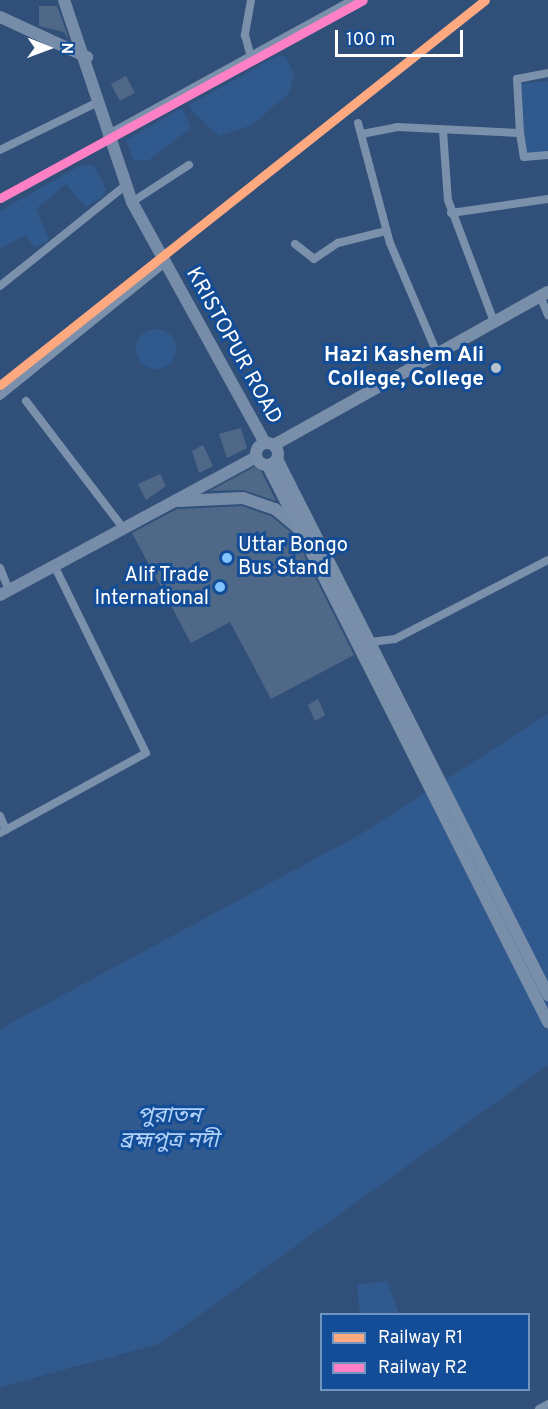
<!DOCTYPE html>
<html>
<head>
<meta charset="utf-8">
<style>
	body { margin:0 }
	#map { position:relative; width:548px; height:1409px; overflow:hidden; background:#315079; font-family:Overpass,"Noto Sans Bengali",sans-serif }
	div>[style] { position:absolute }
	.water>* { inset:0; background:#30598e }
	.round { border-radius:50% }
	.building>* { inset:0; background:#4f6888; transform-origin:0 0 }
	.street>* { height:8px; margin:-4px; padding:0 4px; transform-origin:4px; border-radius:4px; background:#7b90ab }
	.secondary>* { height:12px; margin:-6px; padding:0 6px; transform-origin:6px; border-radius:6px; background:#768ca8 }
	.primary>* { height:12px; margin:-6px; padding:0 6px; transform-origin:6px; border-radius:6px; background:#798ea9 }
	.primary>.ring { margin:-6px; padding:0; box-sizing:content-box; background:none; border:12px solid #798ea9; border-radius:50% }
	.rail-1>* { height:9px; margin:-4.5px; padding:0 4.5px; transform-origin:4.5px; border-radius:4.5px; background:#ffa980 }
	.rail-2>* { height:9px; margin:-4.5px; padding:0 4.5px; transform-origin:4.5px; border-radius:4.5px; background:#ff80c5 }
	.dots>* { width:16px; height:16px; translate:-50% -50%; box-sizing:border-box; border:3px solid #134d97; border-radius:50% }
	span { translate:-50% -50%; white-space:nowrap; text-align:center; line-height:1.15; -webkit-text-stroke:6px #134d97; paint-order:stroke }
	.bus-label { font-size:20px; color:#fff }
	.left { translate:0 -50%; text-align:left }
	.right { translate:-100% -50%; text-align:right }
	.street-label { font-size:21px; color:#fff }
	.poi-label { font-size:21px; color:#fff; font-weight:700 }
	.water-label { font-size:22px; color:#b0d2f9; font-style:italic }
	.legend { position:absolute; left:320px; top:1313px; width:210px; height:78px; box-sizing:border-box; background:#134d97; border:2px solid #7194c1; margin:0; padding:8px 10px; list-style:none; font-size:18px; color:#fff }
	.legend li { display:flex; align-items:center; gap:12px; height:30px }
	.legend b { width:30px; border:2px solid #7194c1 }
	.north { position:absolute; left:18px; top:18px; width:60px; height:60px; -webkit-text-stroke:4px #134d97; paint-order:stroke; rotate:91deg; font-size:16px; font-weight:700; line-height:24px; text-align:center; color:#fff }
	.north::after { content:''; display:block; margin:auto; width:21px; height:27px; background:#fff; clip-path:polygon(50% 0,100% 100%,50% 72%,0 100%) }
	.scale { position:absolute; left:335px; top:30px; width:128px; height:27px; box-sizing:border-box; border:3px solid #fff; border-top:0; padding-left:8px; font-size:18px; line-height:21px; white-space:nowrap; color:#fff; -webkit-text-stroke:4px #134d97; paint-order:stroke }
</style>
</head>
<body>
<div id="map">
	<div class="water">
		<i style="clip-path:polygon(279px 55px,286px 57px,294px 74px,289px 93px,252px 125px,219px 136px,194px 113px,189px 105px)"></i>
		<i style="clip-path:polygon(548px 81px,548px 151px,525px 154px,519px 84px)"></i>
		<i style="clip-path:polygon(182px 108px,191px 128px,149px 160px,134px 160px,126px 140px)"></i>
		<i style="clip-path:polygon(81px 165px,94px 166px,106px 189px,102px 197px,86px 207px,66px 184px,36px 209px,49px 240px,34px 248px,26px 235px,0 249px,0 211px)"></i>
		<i class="round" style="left:136px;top:329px;width:40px;height:40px"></i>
		<i style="clip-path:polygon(548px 714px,548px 1065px,159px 1344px,0 1387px,0 1029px,361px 834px)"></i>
		<i style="clip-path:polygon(387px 1281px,399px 1314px,360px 1314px,357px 1285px)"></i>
	</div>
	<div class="building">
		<i style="clip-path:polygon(39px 6px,57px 6px,69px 39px,64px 32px,39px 26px)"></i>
		<i style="left:126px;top:76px;width:19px;height:17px;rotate:62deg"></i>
		<i style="clip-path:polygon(241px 428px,247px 448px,227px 458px,219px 434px)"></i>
		<i style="clip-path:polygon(203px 445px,213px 466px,199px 473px,192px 451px)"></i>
		<i style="clip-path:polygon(258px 465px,276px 501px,243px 490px,210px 491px)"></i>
		<i style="clip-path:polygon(160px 474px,166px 486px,146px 500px,138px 484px)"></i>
		<i style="clip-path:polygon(242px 506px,271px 516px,294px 535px,354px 655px,271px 699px,230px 622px,191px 643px,132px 533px,177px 509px)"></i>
		<i style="clip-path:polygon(318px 699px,325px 715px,315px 721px,308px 705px)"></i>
	</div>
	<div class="street">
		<i style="left:251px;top:0;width:36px;rotate:100deg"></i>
		<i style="left:245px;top:35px;width:24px;rotate:75deg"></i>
		<i style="left:358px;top:123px;width:124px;rotate:75.1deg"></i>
		<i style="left:390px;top:243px;width:117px;rotate:66.9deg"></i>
		<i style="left:443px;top:131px;width:69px;rotate:85.9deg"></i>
		<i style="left:448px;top:200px;width:130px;rotate:69.3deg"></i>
		<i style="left:520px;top:133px;width:54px;rotate:-93.2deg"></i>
		<i style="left:517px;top:79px;width:32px;rotate:-11deg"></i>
		<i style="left:362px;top:134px;width:36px;rotate:-11deg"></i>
		<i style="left:397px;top:127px;width:123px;rotate:2.8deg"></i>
		<i style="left:520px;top:133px;width:24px;rotate:81deg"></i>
		<i style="left:524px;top:157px;width:24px;rotate:-5deg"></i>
		<i style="left:107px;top:135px;width:281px;rotate:-28.8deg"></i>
		<i style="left:0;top:150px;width:109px;rotate:-26.1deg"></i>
		<i style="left:132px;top:202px;width:68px;rotate:-33deg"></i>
		<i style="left:451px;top:213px;width:98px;rotate:-8.2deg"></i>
		<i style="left:295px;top:244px;width:24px;rotate:38deg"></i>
		<i style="left:314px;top:259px;width:29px;rotate:-34deg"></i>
		<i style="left:338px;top:243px;width:49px;rotate:-14deg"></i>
		<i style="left:0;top:286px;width:160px;rotate:-38.7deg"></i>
		<i style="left:540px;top:296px;width:21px;rotate:67deg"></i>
		<i style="left:0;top:396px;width:212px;rotate:-38.9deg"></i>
		<i style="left:26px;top:401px;width:160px;rotate:52.6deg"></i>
		<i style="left:0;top:568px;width:24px;rotate:68deg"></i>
		<i style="left:371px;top:642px;width:24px;rotate:-7deg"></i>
		<i style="left:395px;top:639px;width:172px;rotate:-27.3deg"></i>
		<i style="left:0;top:816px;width:15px;rotate:67deg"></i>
		<i style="left:0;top:833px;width:166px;rotate:-28.7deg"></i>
		<i style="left:146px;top:753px;width:209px;rotate:-116.1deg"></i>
		<i style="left:539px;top:1409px;width:10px;rotate:-29deg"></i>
	</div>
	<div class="secondary">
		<i style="left:64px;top:0;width:213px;rotate:71.4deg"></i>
		<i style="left:132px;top:202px;width:275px;rotate:61.1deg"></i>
		<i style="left:0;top:17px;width:96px;rotate:24.7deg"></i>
		<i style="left:179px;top:501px;width:64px;rotate:-2.7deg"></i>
		<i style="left:243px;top:498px;width:34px;rotate:19deg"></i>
		<i style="left:275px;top:509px;width:31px;rotate:40deg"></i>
		<i style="left:0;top:595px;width:291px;rotate:-28.3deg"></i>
	</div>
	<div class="primary">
		<i class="ring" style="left:256px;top:443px;width:10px;height:10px"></i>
		<i style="left:274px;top:445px;width:314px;rotate:-29.2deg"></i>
		<i style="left:277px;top:459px;width:601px;rotate:63.18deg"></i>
		<i style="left:268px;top:466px;width:623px;rotate:63.27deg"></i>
	</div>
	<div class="rail-1">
		<i style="left:0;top:385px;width:619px;rotate:-38.44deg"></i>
	</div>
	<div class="rail-2">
		<i style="left:0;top:198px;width:413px;rotate:-28.6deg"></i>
	</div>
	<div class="dots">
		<i style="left:496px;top:368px;background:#b7c2d0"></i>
		<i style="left:227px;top:558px;background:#80c4ff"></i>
		<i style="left:220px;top:587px;background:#80c4ff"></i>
	</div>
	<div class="bus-label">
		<span class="left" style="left:238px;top:558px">Uttar Bongo<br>Bus Stand</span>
		<span class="right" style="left:209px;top:588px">Alif Trade<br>International</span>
	</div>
	<div class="street-label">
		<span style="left:233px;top:346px;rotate:61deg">KRISTOPUR ROAD</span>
	</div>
	<div class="poi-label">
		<span class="right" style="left:484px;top:368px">Hazi Kashem Ali<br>College, College</span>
	</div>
	<div class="water-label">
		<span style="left:169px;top:1129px">পুরাতন<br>ব্রহ্মপুত্র নদী</span>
	</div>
	<ul class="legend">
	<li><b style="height:8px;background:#ffa980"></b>Railway R1</li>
	<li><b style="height:8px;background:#ff80c5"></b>Railway R2</li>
	</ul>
	<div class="north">N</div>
	<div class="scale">100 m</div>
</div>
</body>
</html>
